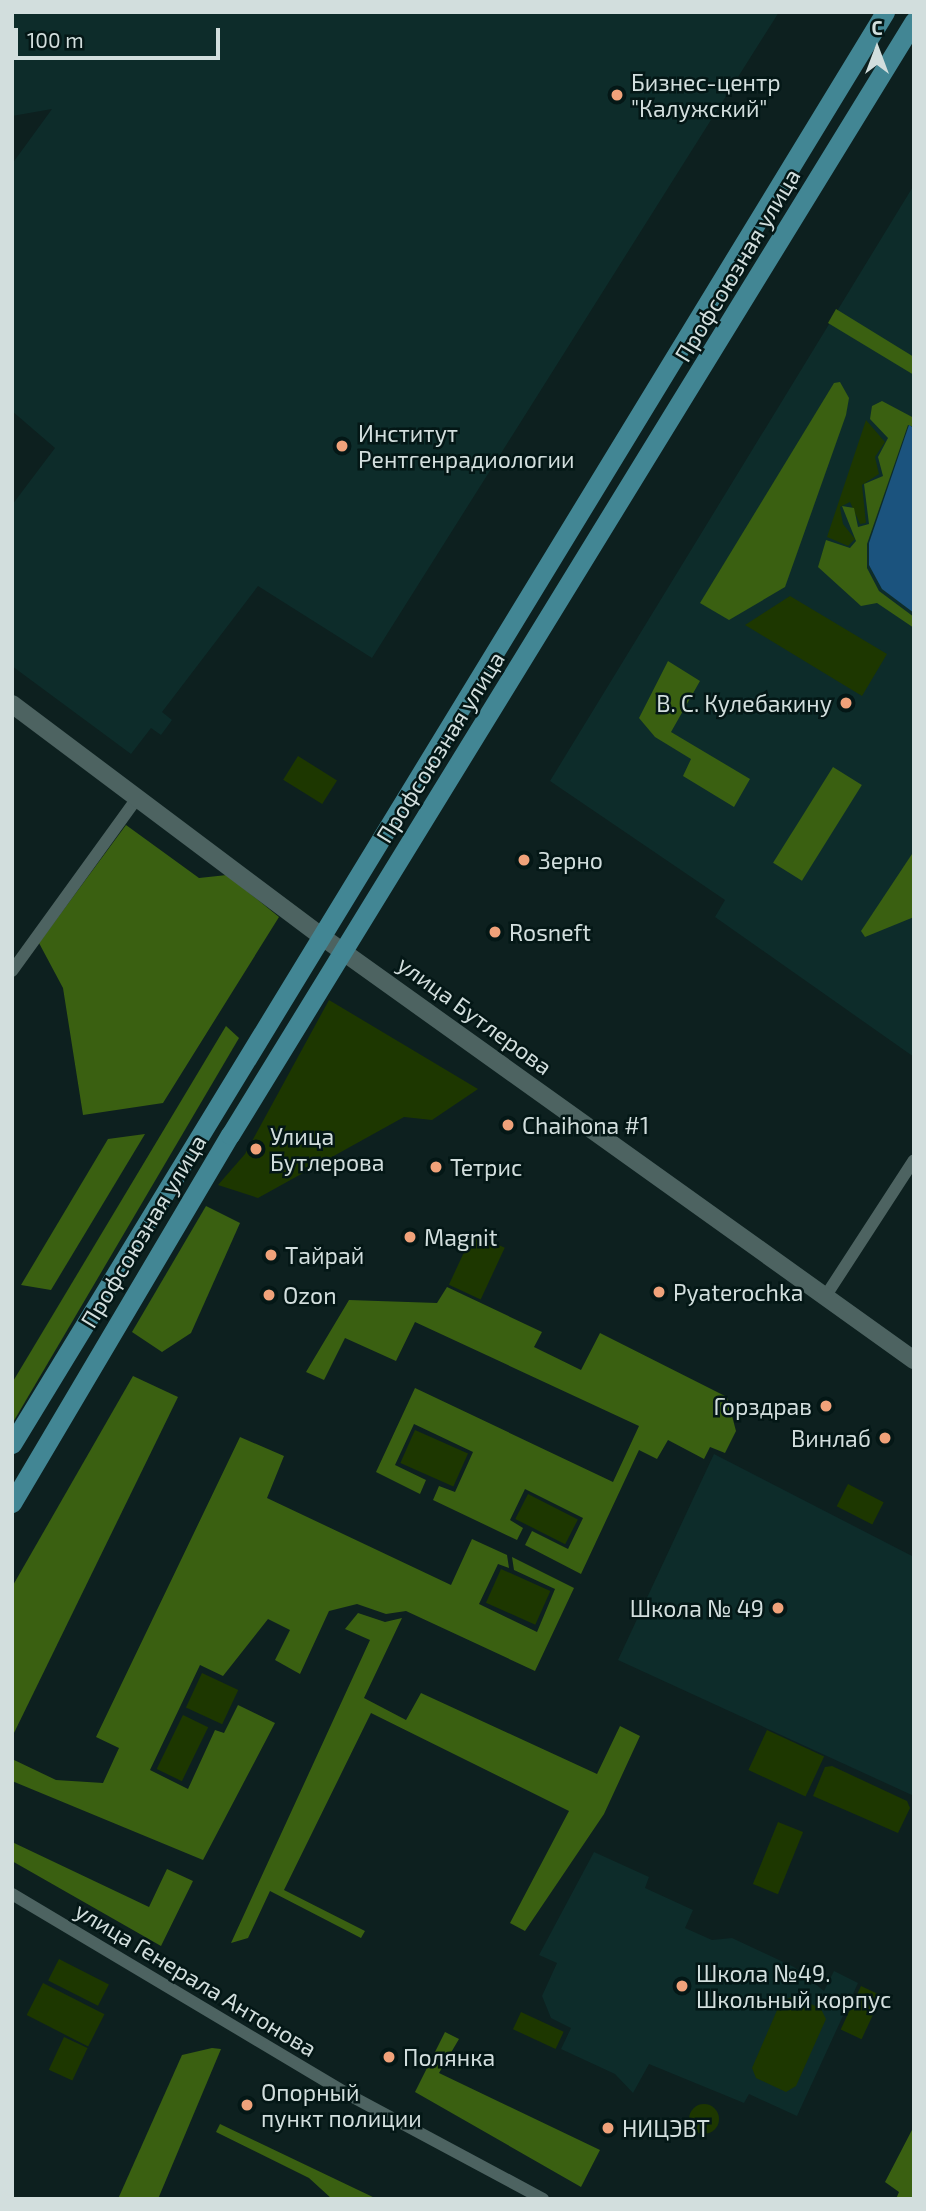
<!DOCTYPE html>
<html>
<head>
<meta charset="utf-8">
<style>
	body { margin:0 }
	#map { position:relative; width:926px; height:2211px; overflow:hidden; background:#0d201f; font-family:"Exo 2",sans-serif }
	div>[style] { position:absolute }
	.built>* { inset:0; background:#0d2c2a }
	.green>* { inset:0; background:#1d3700; transform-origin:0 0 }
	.round { border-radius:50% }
	.forest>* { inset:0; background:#3a6011; transform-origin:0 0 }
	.water>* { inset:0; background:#1b537e }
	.street>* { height:12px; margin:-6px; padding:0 6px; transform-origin:6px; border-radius:6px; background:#4d6361 }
	.secondary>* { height:18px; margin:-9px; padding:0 9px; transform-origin:9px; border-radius:9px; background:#4d6361 }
	.primary>* { height:19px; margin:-9.5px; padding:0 9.5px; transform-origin:9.5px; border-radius:9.5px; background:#428694 }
	.dots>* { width:19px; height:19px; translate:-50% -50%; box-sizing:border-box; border:4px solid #041716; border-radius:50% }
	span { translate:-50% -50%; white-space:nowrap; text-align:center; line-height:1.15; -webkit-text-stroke:5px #041716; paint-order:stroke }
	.poi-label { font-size:23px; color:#d2dedd }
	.left { translate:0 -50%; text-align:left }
	.right { translate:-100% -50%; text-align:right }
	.street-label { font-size:23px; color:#d2dedd }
	.frame { position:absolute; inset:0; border:14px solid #d2dedd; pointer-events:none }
	.north { position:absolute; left:842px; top:14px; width:70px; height:70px; -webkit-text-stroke:5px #041716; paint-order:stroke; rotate:0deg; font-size:19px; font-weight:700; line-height:28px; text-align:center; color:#d2dedd }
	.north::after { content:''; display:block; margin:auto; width:24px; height:32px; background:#d2dedd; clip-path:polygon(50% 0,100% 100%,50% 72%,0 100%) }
	.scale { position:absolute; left:14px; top:28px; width:206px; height:32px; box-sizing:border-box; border:4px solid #d2dedd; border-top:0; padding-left:9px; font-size:21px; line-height:24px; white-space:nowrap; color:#d2dedd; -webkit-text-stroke:5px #041716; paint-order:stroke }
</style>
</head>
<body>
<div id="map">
	<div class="built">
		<i style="clip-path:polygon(12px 12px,779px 12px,372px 658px,258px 586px,162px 712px,172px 720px,161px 735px,151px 728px,131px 754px,12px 666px,12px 505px,55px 448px,12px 411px,12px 164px,52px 109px,12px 116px)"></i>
		<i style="clip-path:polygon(914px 185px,914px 1057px,715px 917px,725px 900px,550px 781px)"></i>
		<i style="clip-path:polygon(714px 1454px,914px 1557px,914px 1796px,618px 1660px)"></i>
		<i style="clip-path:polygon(594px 1852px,649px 1877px,645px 1888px,693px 1910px,685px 1928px,712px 1940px,732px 1938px,794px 1967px,824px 1991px,834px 1971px,858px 1983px,797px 2116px,749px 2094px,744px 2103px,649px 2064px,633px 2093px,615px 2074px,561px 2049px,571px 2028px,551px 2018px,542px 1996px,557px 1963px,539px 1955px)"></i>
	</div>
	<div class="green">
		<i style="clip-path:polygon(866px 420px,885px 442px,875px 457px,879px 474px,862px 485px,866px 523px,860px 524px,850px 502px,840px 507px,843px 524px,855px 539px,848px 546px,827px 537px)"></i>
		<i style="clip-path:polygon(790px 596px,887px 654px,862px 696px,745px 625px)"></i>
		<i style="left:298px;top:756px;width:46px;height:28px;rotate:32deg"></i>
		<i style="clip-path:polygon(329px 1000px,478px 1089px,432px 1120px,404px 1117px,258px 1198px,218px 1185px,245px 1154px)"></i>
		<i style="left:473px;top:1233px;width:35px;height:57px;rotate:25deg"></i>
		<i style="left:415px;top:1430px;width:58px;height:36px;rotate:24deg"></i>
		<i style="left:848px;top:1484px;width:40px;height:25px;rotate:27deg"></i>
		<i style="left:528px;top:1494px;width:56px;height:28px;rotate:27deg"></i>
		<i style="left:501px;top:1569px;width:54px;height:37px;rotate:24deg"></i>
		<i style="left:202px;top:1673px;width:40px;height:38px;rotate:25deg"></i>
		<i style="left:183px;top:1715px;width:28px;height:60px;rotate:26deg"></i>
		<i style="left:767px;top:1730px;width:63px;height:44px;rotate:25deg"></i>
		<i style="clip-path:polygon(832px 1766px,907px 1801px,910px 1808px,898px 1833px,813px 1796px,825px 1767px)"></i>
		<i style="left:778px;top:1822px;width:27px;height:67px;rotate:22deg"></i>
		<i style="left:59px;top:1959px;width:56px;height:24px;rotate:27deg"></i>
		<i style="left:43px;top:1983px;width:69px;height:36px;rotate:27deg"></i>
		<i style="left:861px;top:1986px;width:23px;height:48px;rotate:25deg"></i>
		<i style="clip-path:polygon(795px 1996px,821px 2009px,826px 2019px,796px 2086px,786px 2092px,756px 2078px,752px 2068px,781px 2001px)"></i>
		<i style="left:521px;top:2012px;width:47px;height:19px;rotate:25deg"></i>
		<i style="left:64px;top:2037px;width:26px;height:36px;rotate:25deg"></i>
		<i class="round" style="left:689px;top:2104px;width:30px;height:30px"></i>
	</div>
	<div class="forest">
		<i style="clip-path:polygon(836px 309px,914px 357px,914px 375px,828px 323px)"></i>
		<i style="clip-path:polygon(840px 382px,849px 398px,846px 415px,785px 587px,729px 620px,700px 603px,834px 383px)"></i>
		<i style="clip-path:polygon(882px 401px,914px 418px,914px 427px,908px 425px,867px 544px,867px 568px,879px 591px,914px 617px,914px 628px,877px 603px,861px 606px,818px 567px,826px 540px,850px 548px,856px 541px,842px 506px,854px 508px,858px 527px,869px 524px,864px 484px,883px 476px,878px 457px,888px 438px,870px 419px,872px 406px)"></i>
		<i style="clip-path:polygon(668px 661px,700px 681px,671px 732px,750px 779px,734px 807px,683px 776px,691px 759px,655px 737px,639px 718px)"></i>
		<i style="left:833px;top:767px;width:34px;height:113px;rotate:32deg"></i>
		<i style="clip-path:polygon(126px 825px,199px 878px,227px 875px,279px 917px,163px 1103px,83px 1115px,63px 988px,39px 943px)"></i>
		<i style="clip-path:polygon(914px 851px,914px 917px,865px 937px,861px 931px)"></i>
		<i style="clip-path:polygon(226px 1026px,239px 1038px,12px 1424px,12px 1383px)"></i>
		<i style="clip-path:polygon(145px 1134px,51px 1290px,21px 1285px,108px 1139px)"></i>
		<i style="clip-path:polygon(206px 1206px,240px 1223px,191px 1333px,162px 1352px,132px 1332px)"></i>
		<i style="clip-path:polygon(447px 1287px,542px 1332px,534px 1347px,581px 1370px,600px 1333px,727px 1397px,736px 1431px,725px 1453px,710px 1447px,704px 1459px,668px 1440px,657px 1459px,639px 1450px,581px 1574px,525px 1545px,532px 1531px,568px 1549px,583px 1518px,525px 1489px,510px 1520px,523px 1528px,517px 1540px,433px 1500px,439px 1486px,455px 1492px,473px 1452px,414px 1424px,395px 1465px,426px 1480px,420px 1494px,376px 1472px,415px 1388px,613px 1482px,639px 1426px,415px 1322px,396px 1361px,345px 1338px,324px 1380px,306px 1372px,349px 1300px,437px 1303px)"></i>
		<i style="clip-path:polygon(133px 1376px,178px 1397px,12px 1737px,12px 1587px)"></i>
		<i style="clip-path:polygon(240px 1437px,284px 1456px,267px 1498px,451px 1585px,472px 1539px,507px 1555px,509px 1568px,498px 1564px,479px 1604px,537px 1632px,555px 1589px,514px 1570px,512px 1557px,574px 1588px,535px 1671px,406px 1611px,386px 1614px,357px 1604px,329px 1611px,300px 1674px,275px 1660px,290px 1630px,268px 1619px,223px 1676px,200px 1665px,150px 1770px,188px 1789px,215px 1730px,224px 1733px,238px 1705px,275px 1723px,203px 1860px,12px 1781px,12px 1759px,56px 1780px,103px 1783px,119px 1748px,96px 1737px)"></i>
		<i style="clip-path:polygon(358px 1613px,385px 1622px,402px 1618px,364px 1698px,406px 1720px,421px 1693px,597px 1774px,620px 1726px,640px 1736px,604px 1814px,525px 1931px,510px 1923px,569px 1811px,371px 1713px,284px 1890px,365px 1931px,361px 1938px,270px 1891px,248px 1938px,231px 1943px,370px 1640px,345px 1629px)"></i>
		<i style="clip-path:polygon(12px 1842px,149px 1907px,167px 1869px,193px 1881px,161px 1946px,12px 1861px)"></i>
		<i style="clip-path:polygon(445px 2032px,459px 2039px,439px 2073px,600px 2150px,581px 2187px,415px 2092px)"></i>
		<i style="clip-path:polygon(212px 2048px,221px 2049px,158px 2199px,118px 2199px,182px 2055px)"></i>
		<i style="clip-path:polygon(220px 2124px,377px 2199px,332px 2199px,309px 2178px,216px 2132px)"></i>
		<i style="clip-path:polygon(914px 2126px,914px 2199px,896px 2199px,899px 2192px,885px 2182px)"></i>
	</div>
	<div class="water">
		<i style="clip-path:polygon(909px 425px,914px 428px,914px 613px,882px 589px,869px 565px,869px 543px)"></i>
	</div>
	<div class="street">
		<i style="left:12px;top:971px;width:215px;rotate:-54.1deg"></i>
		<i style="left:825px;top:1297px;width:163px;rotate:-57deg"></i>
		<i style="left:12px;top:1894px;width:395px;rotate:30.8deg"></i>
		<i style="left:351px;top:2096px;width:218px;rotate:28.2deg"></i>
	</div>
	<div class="secondary">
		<i style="left:12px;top:704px;width:386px;rotate:36.9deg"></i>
		<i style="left:321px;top:936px;width:729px;rotate:35.57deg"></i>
	</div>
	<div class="primary">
		<i style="left:12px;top:1444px;width:1677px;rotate:-58.63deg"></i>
		<i style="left:12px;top:1503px;width:428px;rotate:-59.4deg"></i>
		<i style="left:230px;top:1135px;width:1307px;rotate:-58.45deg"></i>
	</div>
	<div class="dots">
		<i style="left:617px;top:95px;background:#f0a27a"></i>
		<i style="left:342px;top:446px;background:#f0a27a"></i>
		<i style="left:846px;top:703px;background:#f0a27a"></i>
		<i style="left:524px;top:860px;background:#f0a27a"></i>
		<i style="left:495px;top:932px;background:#f0a27a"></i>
		<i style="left:508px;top:1125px;background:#f0a27a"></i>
		<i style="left:256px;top:1149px;background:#f0a27a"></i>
		<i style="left:436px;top:1167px;background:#f0a27a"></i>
		<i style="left:410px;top:1237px;background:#f0a27a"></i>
		<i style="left:271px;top:1255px;background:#f0a27a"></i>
		<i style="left:659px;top:1292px;background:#f0a27a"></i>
		<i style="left:269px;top:1295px;background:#f0a27a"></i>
		<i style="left:826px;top:1406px;background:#f0a27a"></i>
		<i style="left:885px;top:1438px;background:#f0a27a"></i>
		<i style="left:778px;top:1608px;background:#f0a27a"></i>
		<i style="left:682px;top:1986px;background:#f0a27a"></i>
		<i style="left:389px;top:2057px;background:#f0a27a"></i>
		<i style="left:247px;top:2105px;background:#f0a27a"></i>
		<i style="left:608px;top:2128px;background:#f0a27a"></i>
	</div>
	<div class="poi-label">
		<span class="left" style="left:631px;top:95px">Бизнес-центр<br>"Калужский"</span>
		<span class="left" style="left:358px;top:446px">Институт<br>Рентгенрадиологии</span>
		<span class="right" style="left:832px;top:703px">В. С. Кулебакину</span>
		<span class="left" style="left:538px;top:860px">Зерно</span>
		<span class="left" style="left:509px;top:932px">Rosneft</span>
		<span class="left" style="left:522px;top:1125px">Chaihona #1</span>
		<span class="left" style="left:270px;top:1149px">Улица<br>Бутлерова</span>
		<span class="left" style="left:450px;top:1167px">Тетрис</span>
		<span class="left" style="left:424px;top:1237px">Magnit</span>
		<span class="left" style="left:285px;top:1255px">Тайрай</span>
		<span class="left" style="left:673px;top:1292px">Pyaterochka</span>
		<span class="left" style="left:283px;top:1295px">Ozon</span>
		<span class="right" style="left:812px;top:1406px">Горздрав</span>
		<span class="right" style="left:871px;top:1438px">Винлаб</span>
		<span class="right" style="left:764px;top:1608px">Школа № 49</span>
		<span class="left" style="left:696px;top:1986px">Школа №49.<br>Школьный корпус</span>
		<span class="left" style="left:403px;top:2057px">Полянка</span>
		<span class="left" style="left:261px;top:2105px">Опорный<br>пункт полиции</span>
		<span class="left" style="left:622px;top:2128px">НИЦЭВТ</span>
	</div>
	<div class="street-label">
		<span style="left:737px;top:265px;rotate:-59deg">Профсоюзная улица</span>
		<span style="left:440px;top:747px;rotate:-58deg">Профсоюзная улица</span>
		<span style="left:475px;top:1015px;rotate:36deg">улица Бутлерова</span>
		<span style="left:143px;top:1231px;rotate:-59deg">Профсоюзная улица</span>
		<span style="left:196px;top:1979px;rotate:31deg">улица Генерала Антонова</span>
	</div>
	<div class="frame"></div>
	<div class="north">С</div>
	<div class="scale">100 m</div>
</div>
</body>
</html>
